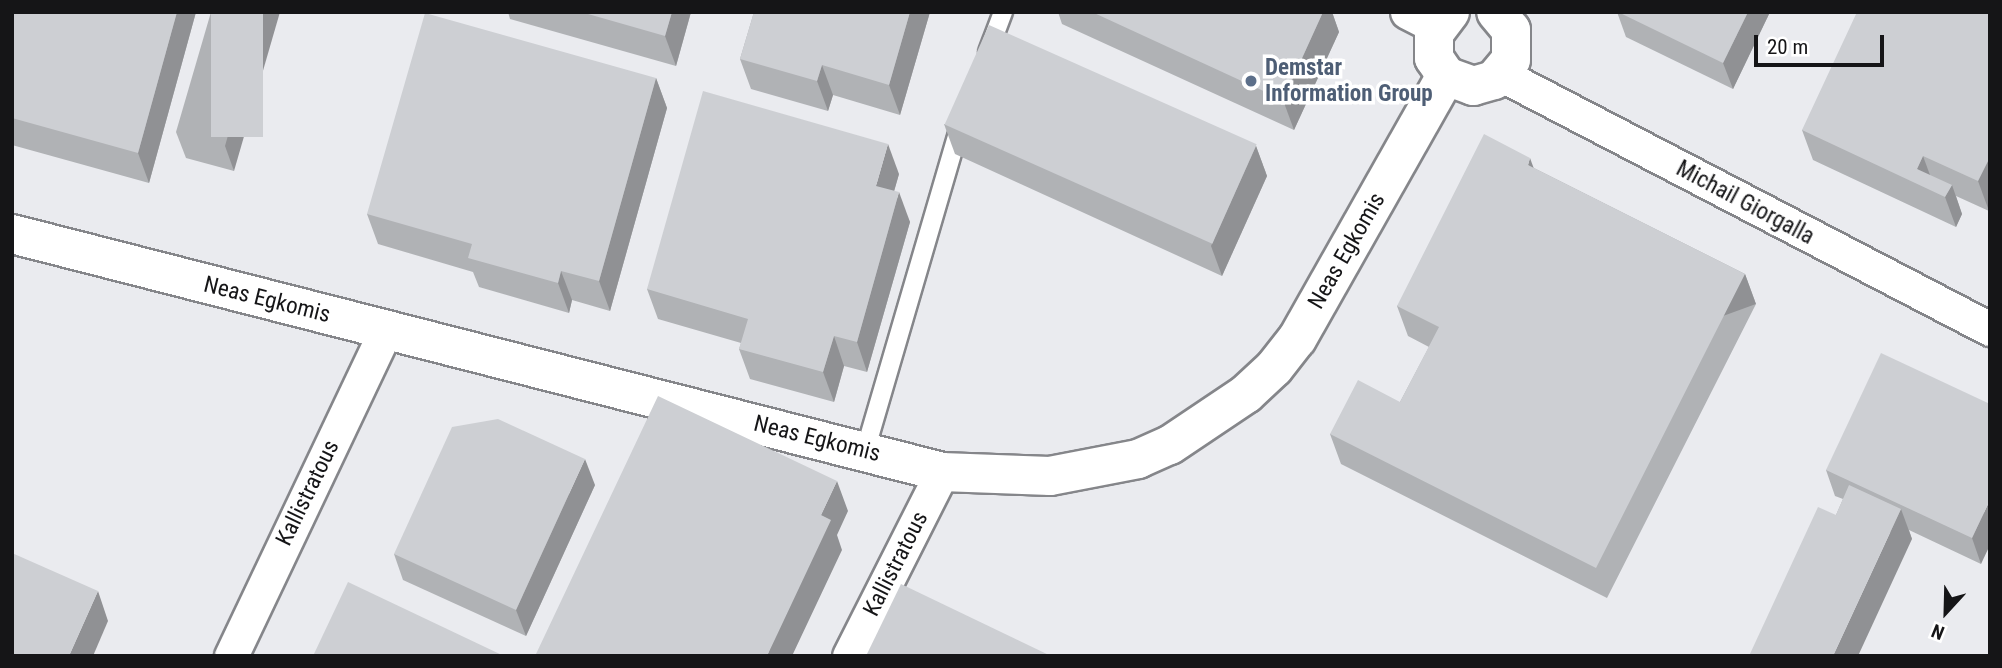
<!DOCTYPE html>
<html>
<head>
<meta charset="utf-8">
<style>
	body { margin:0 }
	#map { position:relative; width:2002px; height:668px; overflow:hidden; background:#eaebef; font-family:"Roboto Condensed",sans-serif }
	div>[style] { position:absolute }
	.roads { filter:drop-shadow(2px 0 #85868a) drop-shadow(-2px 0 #85868a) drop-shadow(0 2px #85868a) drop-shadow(0 -2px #85868a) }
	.service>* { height:18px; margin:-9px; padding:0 9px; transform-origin:9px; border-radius:9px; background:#fff }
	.minor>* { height:33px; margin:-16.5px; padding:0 16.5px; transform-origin:16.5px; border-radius:16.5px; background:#fff }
	.tertiary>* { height:38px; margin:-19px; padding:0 19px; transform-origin:19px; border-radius:19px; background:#fff }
	.wall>* { inset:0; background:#b0b2b5 }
	.shaded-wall>* { inset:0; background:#909194; transform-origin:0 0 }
	.building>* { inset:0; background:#cdcfd3; transform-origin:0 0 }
	.dots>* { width:19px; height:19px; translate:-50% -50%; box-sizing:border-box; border:4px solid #fff; border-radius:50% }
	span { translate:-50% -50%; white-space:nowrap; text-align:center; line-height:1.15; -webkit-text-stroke:7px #fff; paint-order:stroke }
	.service-label { font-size:23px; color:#4e5e75; font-weight:700 }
	.left { translate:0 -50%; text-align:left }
	.street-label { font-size:23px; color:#151517 }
	.frame { position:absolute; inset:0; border:14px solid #151517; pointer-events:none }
	.north { position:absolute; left:1911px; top:577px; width:70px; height:70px; -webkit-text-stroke:5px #fff; paint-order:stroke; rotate:202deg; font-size:19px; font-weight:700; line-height:28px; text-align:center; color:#151517 }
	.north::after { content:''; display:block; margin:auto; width:24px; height:32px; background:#151517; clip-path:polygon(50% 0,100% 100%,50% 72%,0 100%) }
	.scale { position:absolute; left:1754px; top:35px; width:130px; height:32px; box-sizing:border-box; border:4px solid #151517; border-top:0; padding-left:9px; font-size:21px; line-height:24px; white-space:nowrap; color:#151517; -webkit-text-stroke:5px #fff; paint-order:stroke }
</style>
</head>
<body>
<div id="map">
	<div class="roads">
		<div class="service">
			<i style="left:988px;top:52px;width:43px;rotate:-69.4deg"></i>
			<i style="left:865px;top:451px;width:338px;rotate:-73.7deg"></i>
		</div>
		<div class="minor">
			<i style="left:1407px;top:12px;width:34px;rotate:27deg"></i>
			<i style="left:1502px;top:75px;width:550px;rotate:27.5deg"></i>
			<i style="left:231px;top:656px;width:361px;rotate:-64.6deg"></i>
			<i style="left:849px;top:656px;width:206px;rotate:-63.2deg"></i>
		</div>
		<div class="tertiary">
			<i style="left:1450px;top:12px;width:26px;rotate:127deg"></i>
			<i style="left:1434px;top:33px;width:25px;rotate:90deg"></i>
			<i style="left:1434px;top:58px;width:22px;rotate:56deg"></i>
			<i style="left:1446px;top:76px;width:29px;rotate:20deg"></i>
			<i style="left:1473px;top:86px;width:22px;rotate:-16deg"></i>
			<i style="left:1494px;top:80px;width:26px;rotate:-50deg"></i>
			<i style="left:1511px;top:60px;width:30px;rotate:-90deg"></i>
			<i style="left:1511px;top:30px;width:23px;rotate:-130deg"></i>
			<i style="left:12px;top:234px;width:960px;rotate:14.35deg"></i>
			<i style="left:942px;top:472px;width:108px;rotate:2.1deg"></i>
			<i style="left:1050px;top:476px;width:90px;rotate:-10.9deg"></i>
			<i style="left:1138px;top:459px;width:35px;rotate:-24deg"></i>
			<i style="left:1170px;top:445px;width:92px;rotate:-33.9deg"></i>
			<i style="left:1246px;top:394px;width:38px;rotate:-43deg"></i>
			<i style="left:1274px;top:368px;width:37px;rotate:-52deg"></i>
			<i style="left:1297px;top:339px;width:302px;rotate:-60.5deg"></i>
		</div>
	</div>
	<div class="wall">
		<i style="clip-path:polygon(12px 12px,196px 12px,149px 183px,12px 145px)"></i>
		<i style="clip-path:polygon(211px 12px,234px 171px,186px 158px,176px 132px)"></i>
		<i style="clip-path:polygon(508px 12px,691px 12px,676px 66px,510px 19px)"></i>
		<i style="clip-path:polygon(754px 12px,930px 12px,900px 115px,833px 95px,828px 111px,751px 89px,740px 59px)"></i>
		<i style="clip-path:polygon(1058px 12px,1332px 12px,1339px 32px,1294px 130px,1062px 24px)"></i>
		<i style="clip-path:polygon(1617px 12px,1770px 12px,1733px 89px,1626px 37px)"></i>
		<i style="clip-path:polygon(1990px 12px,1989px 211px,1956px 196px,1962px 214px,1956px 227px,1813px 160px,1802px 130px)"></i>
		<i style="clip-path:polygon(656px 78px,667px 108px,610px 311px,572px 300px,569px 313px,479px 287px,473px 272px,378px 244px,367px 214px)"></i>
		<i style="clip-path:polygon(944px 124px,1256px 146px,1267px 176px,1222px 276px,955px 154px)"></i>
		<i style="clip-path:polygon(1534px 168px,1745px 274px,1756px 304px,1607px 598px,1341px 464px,1330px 434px,1400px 402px,1429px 347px,1408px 336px,1397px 306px)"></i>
		<i style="clip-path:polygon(899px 174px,894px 191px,910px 222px,867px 372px,844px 366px,834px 402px,750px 379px,739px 349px,741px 343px,658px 319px,647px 289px)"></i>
		<i style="clip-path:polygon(1990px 404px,1981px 564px,1909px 530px,1912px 539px,1836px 515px,1843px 499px,1835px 496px,1826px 470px)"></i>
		<i style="clip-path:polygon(595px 485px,526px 636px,403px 580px,394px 554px)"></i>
	</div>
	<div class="shaded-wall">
		<i style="clip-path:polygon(177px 12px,196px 12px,149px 183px,138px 153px)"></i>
		<i style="clip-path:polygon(263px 12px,280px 12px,234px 171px,225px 146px)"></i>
		<i style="clip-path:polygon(672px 12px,691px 12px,676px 66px,665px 36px)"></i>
		<i style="clip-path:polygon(910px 12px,930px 12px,900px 115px,889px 85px)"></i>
		<i style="clip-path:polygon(1323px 12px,1332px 12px,1339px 32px,1294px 130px,1283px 100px)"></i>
		<i style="clip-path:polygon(1748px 12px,1770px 12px,1733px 89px,1723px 63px)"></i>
		<i style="clip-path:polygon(822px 65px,833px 95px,828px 111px,817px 81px)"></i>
		<i style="clip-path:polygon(656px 78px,667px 108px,610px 311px,599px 281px)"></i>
		<i style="clip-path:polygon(888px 144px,899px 174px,887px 216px,876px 186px)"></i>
		<i style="clip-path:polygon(1256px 146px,1267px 176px,1222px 276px,1211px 246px)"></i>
		<i style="clip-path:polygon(1923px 156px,1934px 186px,1917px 169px)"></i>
		<i style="clip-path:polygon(1990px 157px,1990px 210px,1989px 211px,1978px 181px)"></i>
		<i style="clip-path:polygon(1530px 158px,1541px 188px,1528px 165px)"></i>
		<i style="clip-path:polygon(1952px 185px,1962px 214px,1956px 227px,1945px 197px)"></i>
		<i style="clip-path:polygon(899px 192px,910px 222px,867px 372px,857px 342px)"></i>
		<i style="clip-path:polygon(561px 271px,572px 300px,569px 313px,558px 283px)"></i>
		<i style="left:1745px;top:274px;width:32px;height:330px;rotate:70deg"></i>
		<i style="clip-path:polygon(834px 336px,844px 366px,834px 402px,823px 372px)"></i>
		<i style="clip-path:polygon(585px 459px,595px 485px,526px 636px,516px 610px)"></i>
		<i style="clip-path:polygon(837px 481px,848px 511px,837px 535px,842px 550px,792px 656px,767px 656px,821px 515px)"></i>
		<i style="clip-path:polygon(1990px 500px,1990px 545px,1981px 564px,1972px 538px)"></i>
		<i style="clip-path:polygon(1901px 509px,1912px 539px,1858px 656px,1833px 656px)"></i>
		<i style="clip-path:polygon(98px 591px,108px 621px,93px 656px,69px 656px)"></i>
	</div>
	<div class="building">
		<i style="clip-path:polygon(12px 12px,177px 12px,138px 153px,12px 118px)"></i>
		<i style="left:211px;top:12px;width:52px;height:125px"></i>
		<i style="clip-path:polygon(581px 12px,672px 12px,665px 36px)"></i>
		<i style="clip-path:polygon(754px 12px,910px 12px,889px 85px,822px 65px,817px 81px,740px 59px)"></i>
		<i style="clip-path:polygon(1092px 12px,1323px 12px,1283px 100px)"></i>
		<i style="clip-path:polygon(1618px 12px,1748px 12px,1723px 63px)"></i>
		<i style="clip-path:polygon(1857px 12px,1990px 12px,1990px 157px,1978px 181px,1923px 156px,1917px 169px,1952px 185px,1945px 197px,1802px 130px)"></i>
		<i style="clip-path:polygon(425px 13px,656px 78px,599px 281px,561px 271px,558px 283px,468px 258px,472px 244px,367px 214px)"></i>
		<i style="left:989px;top:25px;width:293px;height:109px;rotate:24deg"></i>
		<i style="clip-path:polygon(703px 91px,888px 144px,876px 186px,899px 192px,857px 342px,834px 336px,823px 372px,739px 349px,748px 319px,647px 289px)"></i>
		<i style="clip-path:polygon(1484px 134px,1530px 158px,1528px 165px,1745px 274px,1596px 568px,1330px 434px,1358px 380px,1400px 402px,1439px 327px,1397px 306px)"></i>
		<i style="clip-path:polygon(1881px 353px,1990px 404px,1990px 500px,1972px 538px,1826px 470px)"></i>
		<i style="clip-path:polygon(658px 396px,837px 481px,821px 515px,831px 520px,767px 656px,539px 656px,536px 654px)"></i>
		<i style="clip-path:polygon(498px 419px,585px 459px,516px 610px,394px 554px,452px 427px)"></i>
		<i style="clip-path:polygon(1849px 485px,1901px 509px,1833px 656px,1749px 656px,1818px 507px,1836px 515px)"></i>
		<i style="clip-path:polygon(12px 553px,98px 591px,69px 656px,12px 656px)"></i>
		<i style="clip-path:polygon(348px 582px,504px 656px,313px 656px)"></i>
		<i style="clip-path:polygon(901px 584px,1051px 656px,866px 656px)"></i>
	</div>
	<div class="dots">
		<i style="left:1251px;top:81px;background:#5c6f8a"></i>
	</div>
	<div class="service-label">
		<span class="left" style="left:1265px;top:81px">Demstar<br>Information Group</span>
	</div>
	<div class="street-label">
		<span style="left:1745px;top:203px;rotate:28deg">Michail Giorgalla</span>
		<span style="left:1347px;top:251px;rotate:-60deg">Neas Egkomis</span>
		<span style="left:267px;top:300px;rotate:14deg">Neas Egkomis</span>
		<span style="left:817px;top:439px;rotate:14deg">Neas Egkomis</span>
		<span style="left:308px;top:493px;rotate:-64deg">Kallistratous</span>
		<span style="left:896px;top:564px;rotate:-63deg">Kallistratous</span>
	</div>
	<div class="frame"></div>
	<div class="north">N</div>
	<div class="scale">20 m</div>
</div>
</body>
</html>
